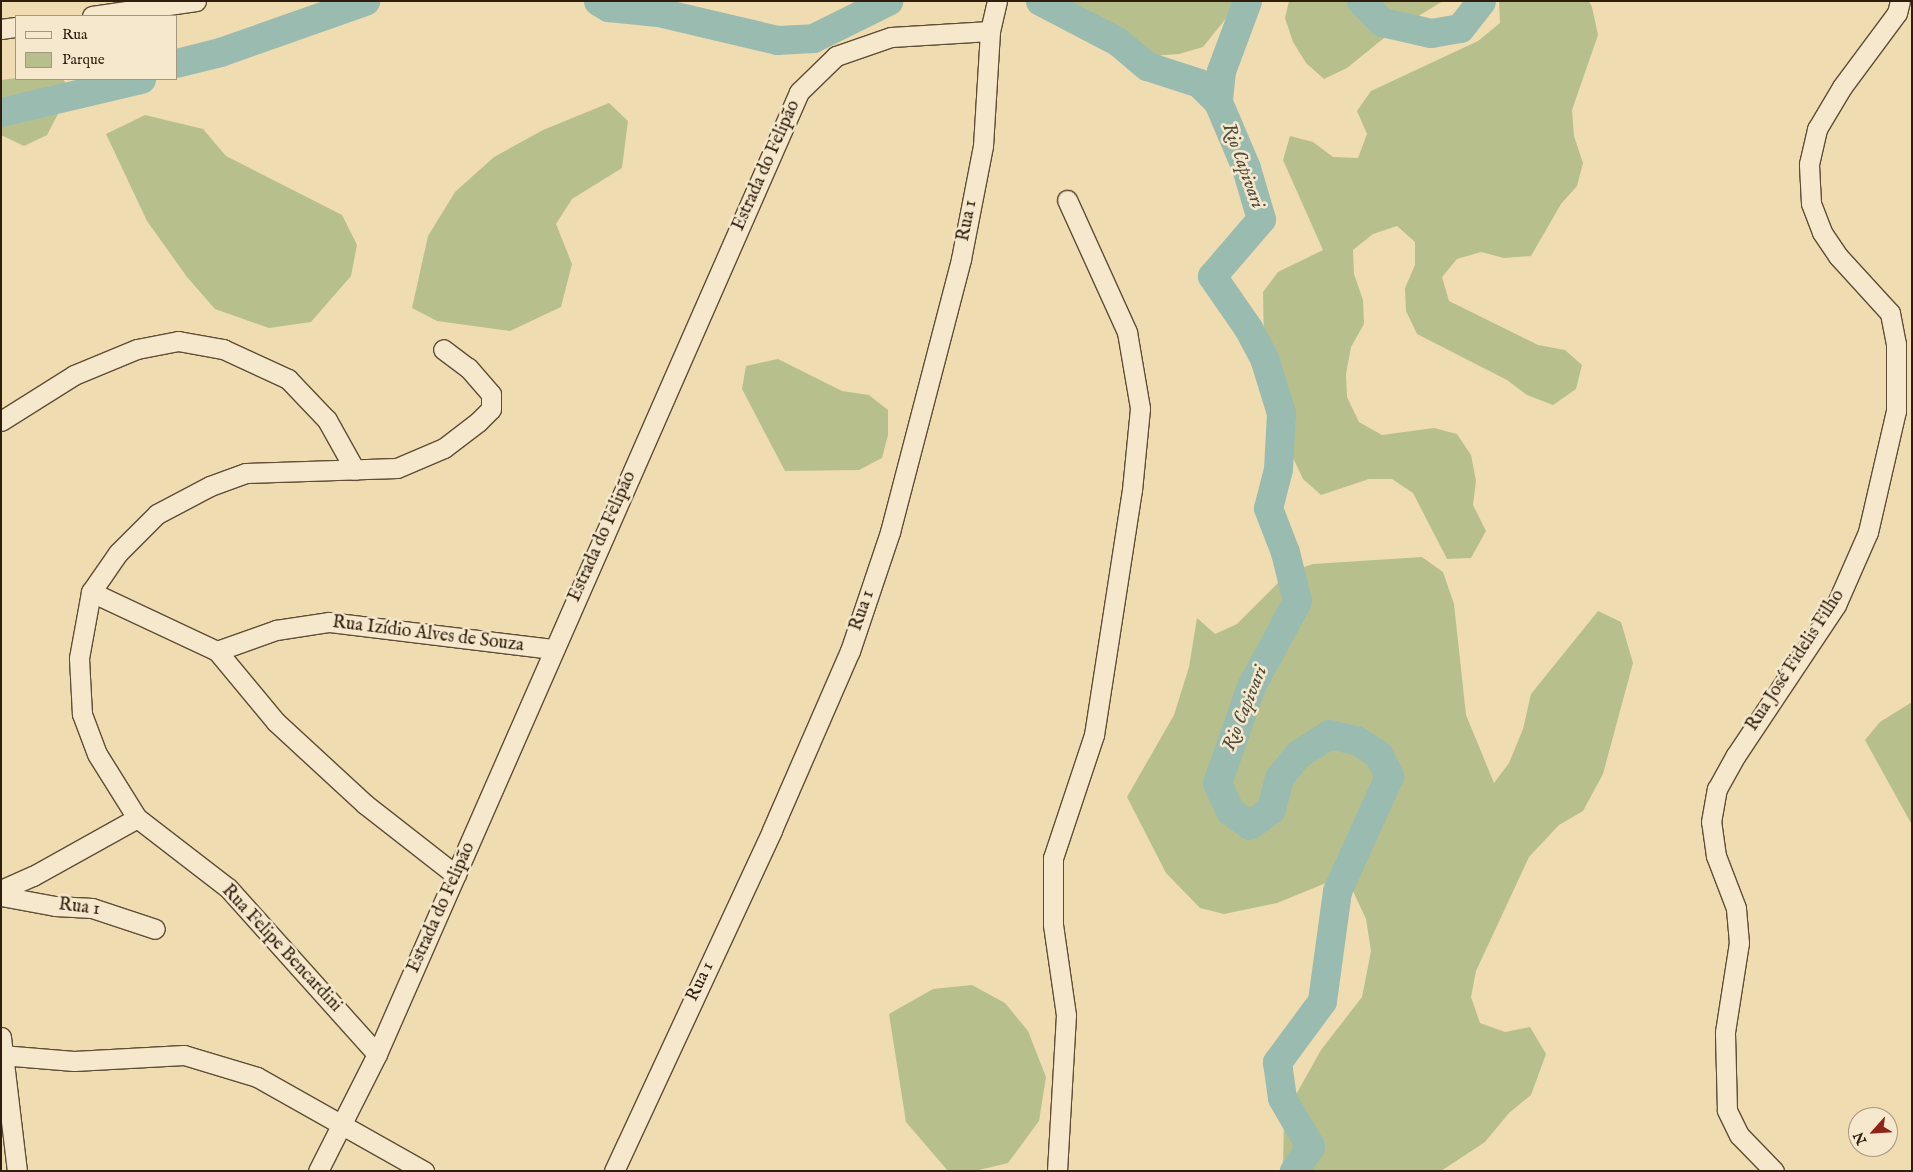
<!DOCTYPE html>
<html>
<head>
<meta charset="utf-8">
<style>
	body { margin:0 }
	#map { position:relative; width:1913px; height:1172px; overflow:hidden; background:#efdcb1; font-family:"IM FELL English",serif }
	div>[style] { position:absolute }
	.green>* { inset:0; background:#b7c08d }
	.river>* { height:29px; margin:-14.5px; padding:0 14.5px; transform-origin:14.5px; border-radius:14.5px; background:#9abbb0 }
	.roads { filter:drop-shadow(1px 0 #5f4d36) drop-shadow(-1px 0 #5f4d36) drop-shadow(0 1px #5f4d36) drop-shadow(0 -1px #5f4d36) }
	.street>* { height:19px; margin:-9.5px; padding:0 9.5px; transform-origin:9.5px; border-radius:9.5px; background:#f5e8cc }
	span { translate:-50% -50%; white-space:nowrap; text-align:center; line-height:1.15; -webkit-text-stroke:5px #f5e8cc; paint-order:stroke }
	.street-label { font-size:18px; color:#2f1d0d }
	.water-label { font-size:19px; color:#4f4c3e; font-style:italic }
	.frame { position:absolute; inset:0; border:2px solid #2f1d0d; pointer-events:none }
	.legend { position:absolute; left:15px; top:15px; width:162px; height:65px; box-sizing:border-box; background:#f5e8cc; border:1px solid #a69780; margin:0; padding:6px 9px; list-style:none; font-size:15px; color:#2f1d0d }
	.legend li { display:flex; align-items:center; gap:10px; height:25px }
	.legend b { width:25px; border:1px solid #a69780 }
	.north { position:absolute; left:1848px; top:1107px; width:50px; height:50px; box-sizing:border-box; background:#f5e8cc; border:1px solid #a69780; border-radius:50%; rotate:244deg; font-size:14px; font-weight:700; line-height:20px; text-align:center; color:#2f1d0d }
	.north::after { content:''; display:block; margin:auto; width:18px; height:22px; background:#8f2418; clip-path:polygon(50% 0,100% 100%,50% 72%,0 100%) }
</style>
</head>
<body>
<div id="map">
	<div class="green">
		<i style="clip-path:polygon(1070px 1px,1240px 1px,1203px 47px,1179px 54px,1152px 56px,1126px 52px,1091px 13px)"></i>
		<i style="clip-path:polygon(1289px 1px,1443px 1px,1389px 34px,1347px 68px,1324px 79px,1306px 63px,1293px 42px,1285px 18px)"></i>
		<i style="clip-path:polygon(1499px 1px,1589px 1px,1592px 7px,1598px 35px,1572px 110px,1574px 136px,1583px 163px,1577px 186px,1561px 204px,1531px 256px,1504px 258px,1481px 252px,1457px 259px,1442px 277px,1449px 301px,1538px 345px,1565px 350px,1582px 365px,1576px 389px,1553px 405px,1527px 395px,1507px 380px,1417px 334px,1406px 311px,1405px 288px,1415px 265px,1415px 242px,1397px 226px,1373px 234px,1353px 250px,1354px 274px,1363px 300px,1364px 324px,1351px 347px,1346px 374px,1347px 397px,1359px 422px,1382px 435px,1434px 428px,1457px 434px,1471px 455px,1476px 481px,1473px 505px,1486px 531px,1471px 558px,1447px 559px,1413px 493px,1392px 479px,1369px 479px,1321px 495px,1303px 479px,1265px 398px,1263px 292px,1278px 272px,1323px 250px,1283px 160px,1290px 136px,1313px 142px,1333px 157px,1358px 158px,1367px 134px,1357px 111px,1371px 91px,1478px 41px,1500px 23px)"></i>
		<i style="clip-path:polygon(16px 78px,63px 79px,73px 94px,58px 114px,47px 135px,24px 146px,1px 135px,1px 80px)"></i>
		<i style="clip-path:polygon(609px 103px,628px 121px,622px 168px,572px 199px,556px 224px,572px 264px,561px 307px,510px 331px,437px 321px,412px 308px,428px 236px,455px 192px,494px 157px,543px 130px)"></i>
		<i style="clip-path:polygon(145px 115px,203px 129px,226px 156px,342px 215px,357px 245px,351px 276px,311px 322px,269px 328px,215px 309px,187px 277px,147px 221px,106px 134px)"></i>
		<i style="clip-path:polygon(778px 359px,842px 391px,869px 395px,888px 410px,888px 435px,882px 458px,859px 470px,785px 471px,742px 389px,746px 366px)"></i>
		<i style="clip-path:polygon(1422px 557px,1443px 572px,1454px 604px,1466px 715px,1494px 783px,1509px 763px,1523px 729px,1531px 694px,1598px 611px,1621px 622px,1633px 663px,1603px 774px,1583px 811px,1559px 825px,1529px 857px,1476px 971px,1471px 997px,1480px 1023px,1505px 1032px,1530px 1027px,1546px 1054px,1531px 1095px,1509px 1113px,1485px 1142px,1441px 1171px,1283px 1171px,1284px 1116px,1321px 1050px,1362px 997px,1371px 951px,1366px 919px,1353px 891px,1331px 881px,1277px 903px,1224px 914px,1200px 908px,1166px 873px,1127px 797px,1174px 715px,1189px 667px,1197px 618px,1215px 634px,1237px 624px,1289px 572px,1313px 564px)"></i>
		<i style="clip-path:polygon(1912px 702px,1912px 825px,1865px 740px,1880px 722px)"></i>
		<i style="clip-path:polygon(972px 985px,1005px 1003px,1028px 1031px,1046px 1077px,1039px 1121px,1008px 1163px,975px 1171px,948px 1171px,906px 1122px,889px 1014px,933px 989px)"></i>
	</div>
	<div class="river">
		<i style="left:598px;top:1px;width:12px;rotate:31deg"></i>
		<i style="left:608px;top:7px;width:50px;rotate:5.7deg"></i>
		<i style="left:658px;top:12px;width:122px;rotate:13.2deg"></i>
		<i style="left:777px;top:40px;width:36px;rotate:-3deg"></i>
		<i style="left:813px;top:38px;width:84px;rotate:-26.3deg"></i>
		<i style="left:1040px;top:1px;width:87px;rotate:27.5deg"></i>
		<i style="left:1117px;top:41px;width:39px;rotate:40deg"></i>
		<i style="left:1147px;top:66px;width:55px;rotate:18.1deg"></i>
		<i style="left:1199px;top:83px;width:27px;rotate:45deg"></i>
		<i style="left:1247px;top:1px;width:75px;rotate:110.4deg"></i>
		<i style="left:1221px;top:71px;width:31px;rotate:96deg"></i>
		<i style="left:1218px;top:102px;width:72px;rotate:67deg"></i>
		<i style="left:1246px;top:168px;width:53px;rotate:73.6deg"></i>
		<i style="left:1261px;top:219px;width:75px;rotate:130.7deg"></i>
		<i style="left:1212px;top:276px;width:63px;rotate:55.3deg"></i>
		<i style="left:1248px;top:328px;width:34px;rotate:62deg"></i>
		<i style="left:1264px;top:358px;width:58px;rotate:72.8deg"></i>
		<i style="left:1281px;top:413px;width:56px;rotate:93.1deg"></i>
		<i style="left:1278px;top:469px;width:40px;rotate:104.4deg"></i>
		<i style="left:1268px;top:508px;width:47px;rotate:68.9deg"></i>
		<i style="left:1285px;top:552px;width:50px;rotate:76.2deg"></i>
		<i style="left:1297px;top:601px;width:97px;rotate:118.4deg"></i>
		<i style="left:1251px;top:686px;width:103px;rotate:109.3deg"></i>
		<i style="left:1217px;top:783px;width:31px;rotate:65deg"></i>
		<i style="left:1230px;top:811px;width:24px;rotate:35deg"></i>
		<i style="left:1250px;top:825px;width:26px;rotate:-37deg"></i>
		<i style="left:1271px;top:809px;width:32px;rotate:-76deg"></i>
		<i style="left:1279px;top:778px;width:29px;rotate:-52deg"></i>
		<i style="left:1297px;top:755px;width:38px;rotate:-33deg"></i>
		<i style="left:1329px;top:734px;width:28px;rotate:13deg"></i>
		<i style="left:1356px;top:740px;width:26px;rotate:32deg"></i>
		<i style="left:1378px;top:754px;width:25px;rotate:63deg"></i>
		<i style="left:1389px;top:776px;width:126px;rotate:114.3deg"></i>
		<i style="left:1337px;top:891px;width:111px;rotate:97.8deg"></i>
		<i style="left:1322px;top:1001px;width:76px;rotate:126.4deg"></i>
		<i style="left:1277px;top:1062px;width:36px;rotate:82deg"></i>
		<i style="left:1282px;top:1098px;width:56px;rotate:59.7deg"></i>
		<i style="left:1310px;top:1146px;width:30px;rotate:123deg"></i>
		<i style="left:1361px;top:1px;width:30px;rotate:45deg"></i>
		<i style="left:1382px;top:22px;width:50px;rotate:12.7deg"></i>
		<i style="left:1431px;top:33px;width:29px;rotate:-10deg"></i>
		<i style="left:1460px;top:28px;width:34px;rotate:-52deg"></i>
		<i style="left:176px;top:63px;width:45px;rotate:-14deg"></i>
		<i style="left:220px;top:52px;width:154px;rotate:-19.4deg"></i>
		<i style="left:1px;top:112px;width:144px;rotate:-13.3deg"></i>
	</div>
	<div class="roads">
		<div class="street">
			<i style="left:92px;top:16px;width:105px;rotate:-8.2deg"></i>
			<i style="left:1px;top:29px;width:15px;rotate:-8deg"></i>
			<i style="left:1px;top:421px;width:86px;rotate:-32.2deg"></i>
			<i style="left:74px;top:375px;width:68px;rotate:-22.4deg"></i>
			<i style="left:137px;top:349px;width:42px;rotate:-11deg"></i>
			<i style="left:178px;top:341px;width:46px;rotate:10.1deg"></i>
			<i style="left:223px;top:349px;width:72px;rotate:24.8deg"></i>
			<i style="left:288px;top:379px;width:57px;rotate:46.4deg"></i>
			<i style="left:327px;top:420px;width:57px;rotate:60.8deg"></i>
			<i style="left:91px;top:592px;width:139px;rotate:25.1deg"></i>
			<i style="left:217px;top:651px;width:92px;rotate:50.3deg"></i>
			<i style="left:276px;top:722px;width:121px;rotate:42.7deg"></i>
			<i style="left:365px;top:804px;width:115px;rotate:38deg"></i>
			<i style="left:217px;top:651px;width:63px;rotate:-19.6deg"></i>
			<i style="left:276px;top:630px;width:54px;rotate:-8.6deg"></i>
			<i style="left:329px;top:622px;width:226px;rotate:6.9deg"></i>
			<i style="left:1px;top:890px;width:35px;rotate:-24deg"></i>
			<i style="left:33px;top:876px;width:119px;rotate:-29.1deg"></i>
			<i style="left:1px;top:896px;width:55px;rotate:10.5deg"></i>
			<i style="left:55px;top:906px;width:37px;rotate:3deg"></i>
			<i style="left:92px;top:908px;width:66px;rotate:18.4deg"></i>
			<i style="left:1px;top:1037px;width:135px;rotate:83.2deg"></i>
			<i style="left:377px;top:1054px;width:223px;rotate:-131.9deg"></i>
			<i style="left:228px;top:888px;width:115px;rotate:-142.4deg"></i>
			<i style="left:137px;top:818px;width:75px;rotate:-122deg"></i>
			<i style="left:97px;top:754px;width:43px;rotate:-110.6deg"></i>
			<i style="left:82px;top:714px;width:56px;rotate:-93.1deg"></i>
			<i style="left:79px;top:658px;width:67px;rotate:-79.7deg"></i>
			<i style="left:91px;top:592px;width:47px;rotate:-55.3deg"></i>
			<i style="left:118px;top:553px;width:55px;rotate:-45deg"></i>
			<i style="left:157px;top:514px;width:60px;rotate:-27.8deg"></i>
			<i style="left:210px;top:486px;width:38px;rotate:-20deg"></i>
			<i style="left:246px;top:473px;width:151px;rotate:-1.9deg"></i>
			<i style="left:397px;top:468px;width:51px;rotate:-23.1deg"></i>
			<i style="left:444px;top:448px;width:43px;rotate:-37.4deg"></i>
			<i style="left:478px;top:422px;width:18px;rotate:-45deg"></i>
			<i style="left:491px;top:409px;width:15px;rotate:-90deg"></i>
			<i style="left:491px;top:394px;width:35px;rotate:-131deg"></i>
			<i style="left:468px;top:368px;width:31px;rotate:-143deg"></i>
			<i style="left:1px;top:1055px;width:73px;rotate:4.7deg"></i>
			<i style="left:74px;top:1061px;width:110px;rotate:-3.1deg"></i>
			<i style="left:184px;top:1055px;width:76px;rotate:16.8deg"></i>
			<i style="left:257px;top:1077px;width:192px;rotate:29.4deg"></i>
			<i style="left:318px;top:1171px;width:131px;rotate:-63.2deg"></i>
			<i style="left:377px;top:1054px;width:1050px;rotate:-66.31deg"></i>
			<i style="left:799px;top:92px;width:52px;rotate:-44.2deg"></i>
			<i style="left:836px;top:56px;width:58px;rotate:-19.1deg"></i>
			<i style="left:891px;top:37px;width:99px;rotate:-3.5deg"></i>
			<i style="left:614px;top:1171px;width:376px;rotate:-65.1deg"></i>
			<i style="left:772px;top:830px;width:195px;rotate:-66.5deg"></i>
			<i style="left:850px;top:651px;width:126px;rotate:-71.4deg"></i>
			<i style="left:890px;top:532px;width:282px;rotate:-75.4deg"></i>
			<i style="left:961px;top:259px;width:115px;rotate:-79deg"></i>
			<i style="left:983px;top:146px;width:115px;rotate:-86.5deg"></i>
			<i style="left:990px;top:31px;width:31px;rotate:-77deg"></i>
			<i style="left:1057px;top:1171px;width:156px;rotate:-86.7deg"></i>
			<i style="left:1066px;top:1015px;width:91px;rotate:-98.2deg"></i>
			<i style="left:1053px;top:925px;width:67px;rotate:-90deg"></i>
			<i style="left:1053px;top:858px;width:130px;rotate:-71.6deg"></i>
			<i style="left:1094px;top:735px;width:248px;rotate:-81.2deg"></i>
			<i style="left:1132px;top:490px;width:82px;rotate:-84.4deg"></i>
			<i style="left:1140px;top:408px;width:77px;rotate:-99.7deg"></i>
			<i style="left:1127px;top:332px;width:145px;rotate:-114.4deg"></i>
			<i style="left:1774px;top:1171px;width:50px;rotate:-134.2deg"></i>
			<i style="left:1739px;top:1135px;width:28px;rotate:-116deg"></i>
			<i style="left:1727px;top:1110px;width:78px;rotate:-91.5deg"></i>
			<i style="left:1725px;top:1032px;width:90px;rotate:-81.1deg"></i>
			<i style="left:1739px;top:943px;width:35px;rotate:-95deg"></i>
			<i style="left:1736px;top:908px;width:56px;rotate:-111deg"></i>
			<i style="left:1716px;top:856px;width:34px;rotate:-98deg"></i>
			<i style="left:1711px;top:822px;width:34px;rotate:-80deg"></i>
			<i style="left:1717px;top:789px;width:39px;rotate:-61deg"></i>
			<i style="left:1736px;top:755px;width:180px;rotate:-56.3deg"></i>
			<i style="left:1836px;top:605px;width:80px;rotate:-66.3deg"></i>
			<i style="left:1868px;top:532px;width:124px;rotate:-77deg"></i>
			<i style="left:1896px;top:411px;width:67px;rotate:-90deg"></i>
			<i style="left:1896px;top:344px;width:32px;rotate:-101deg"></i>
			<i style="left:1890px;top:313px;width:77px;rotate:-132.4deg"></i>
			<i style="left:1838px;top:256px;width:29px;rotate:-124deg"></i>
			<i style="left:1822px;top:232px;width:31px;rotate:-111deg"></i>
			<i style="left:1811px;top:203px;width:39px;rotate:-93deg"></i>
			<i style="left:1809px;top:164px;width:36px;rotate:-77deg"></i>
			<i style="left:1817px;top:129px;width:49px;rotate:-59.2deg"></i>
			<i style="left:1842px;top:87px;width:92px;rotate:-53.4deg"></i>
			<i style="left:1897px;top:13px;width:12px;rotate:-76deg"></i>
		</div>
	</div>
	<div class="street-label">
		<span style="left:767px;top:166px;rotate:-66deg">Estrada do Felipão</span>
		<span style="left:968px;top:221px;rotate:-79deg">Rua 1</span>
		<span style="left:603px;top:537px;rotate:-66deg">Estrada do Felipão</span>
		<span style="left:863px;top:611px;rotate:-71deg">Rua 1</span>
		<span style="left:428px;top:635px;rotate:7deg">Rua Izídio Alves de Souza</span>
		<span style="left:1796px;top:661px;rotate:-57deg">Rua José Fidelis Filho</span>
		<span style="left:79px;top:908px;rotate:7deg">Rua 1</span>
		<span style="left:442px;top:908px;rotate:-66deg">Estrada do Felipão</span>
		<span style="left:281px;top:949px;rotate:47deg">Rua Felipe Bencardini</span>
		<span style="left:701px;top:982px;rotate:-65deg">Rua 1</span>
	</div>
	<div class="water-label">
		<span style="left:1242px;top:166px;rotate:70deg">Rio Capivari</span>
		<span style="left:1246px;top:709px;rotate:-68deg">Rio Capivari</span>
	</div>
	<div class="frame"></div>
	<ul class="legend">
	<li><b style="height:6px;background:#f5e8cc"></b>Rua</li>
	<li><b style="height:14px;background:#b7c08d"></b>Parque</li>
	</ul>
	<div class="north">N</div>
</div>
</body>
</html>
